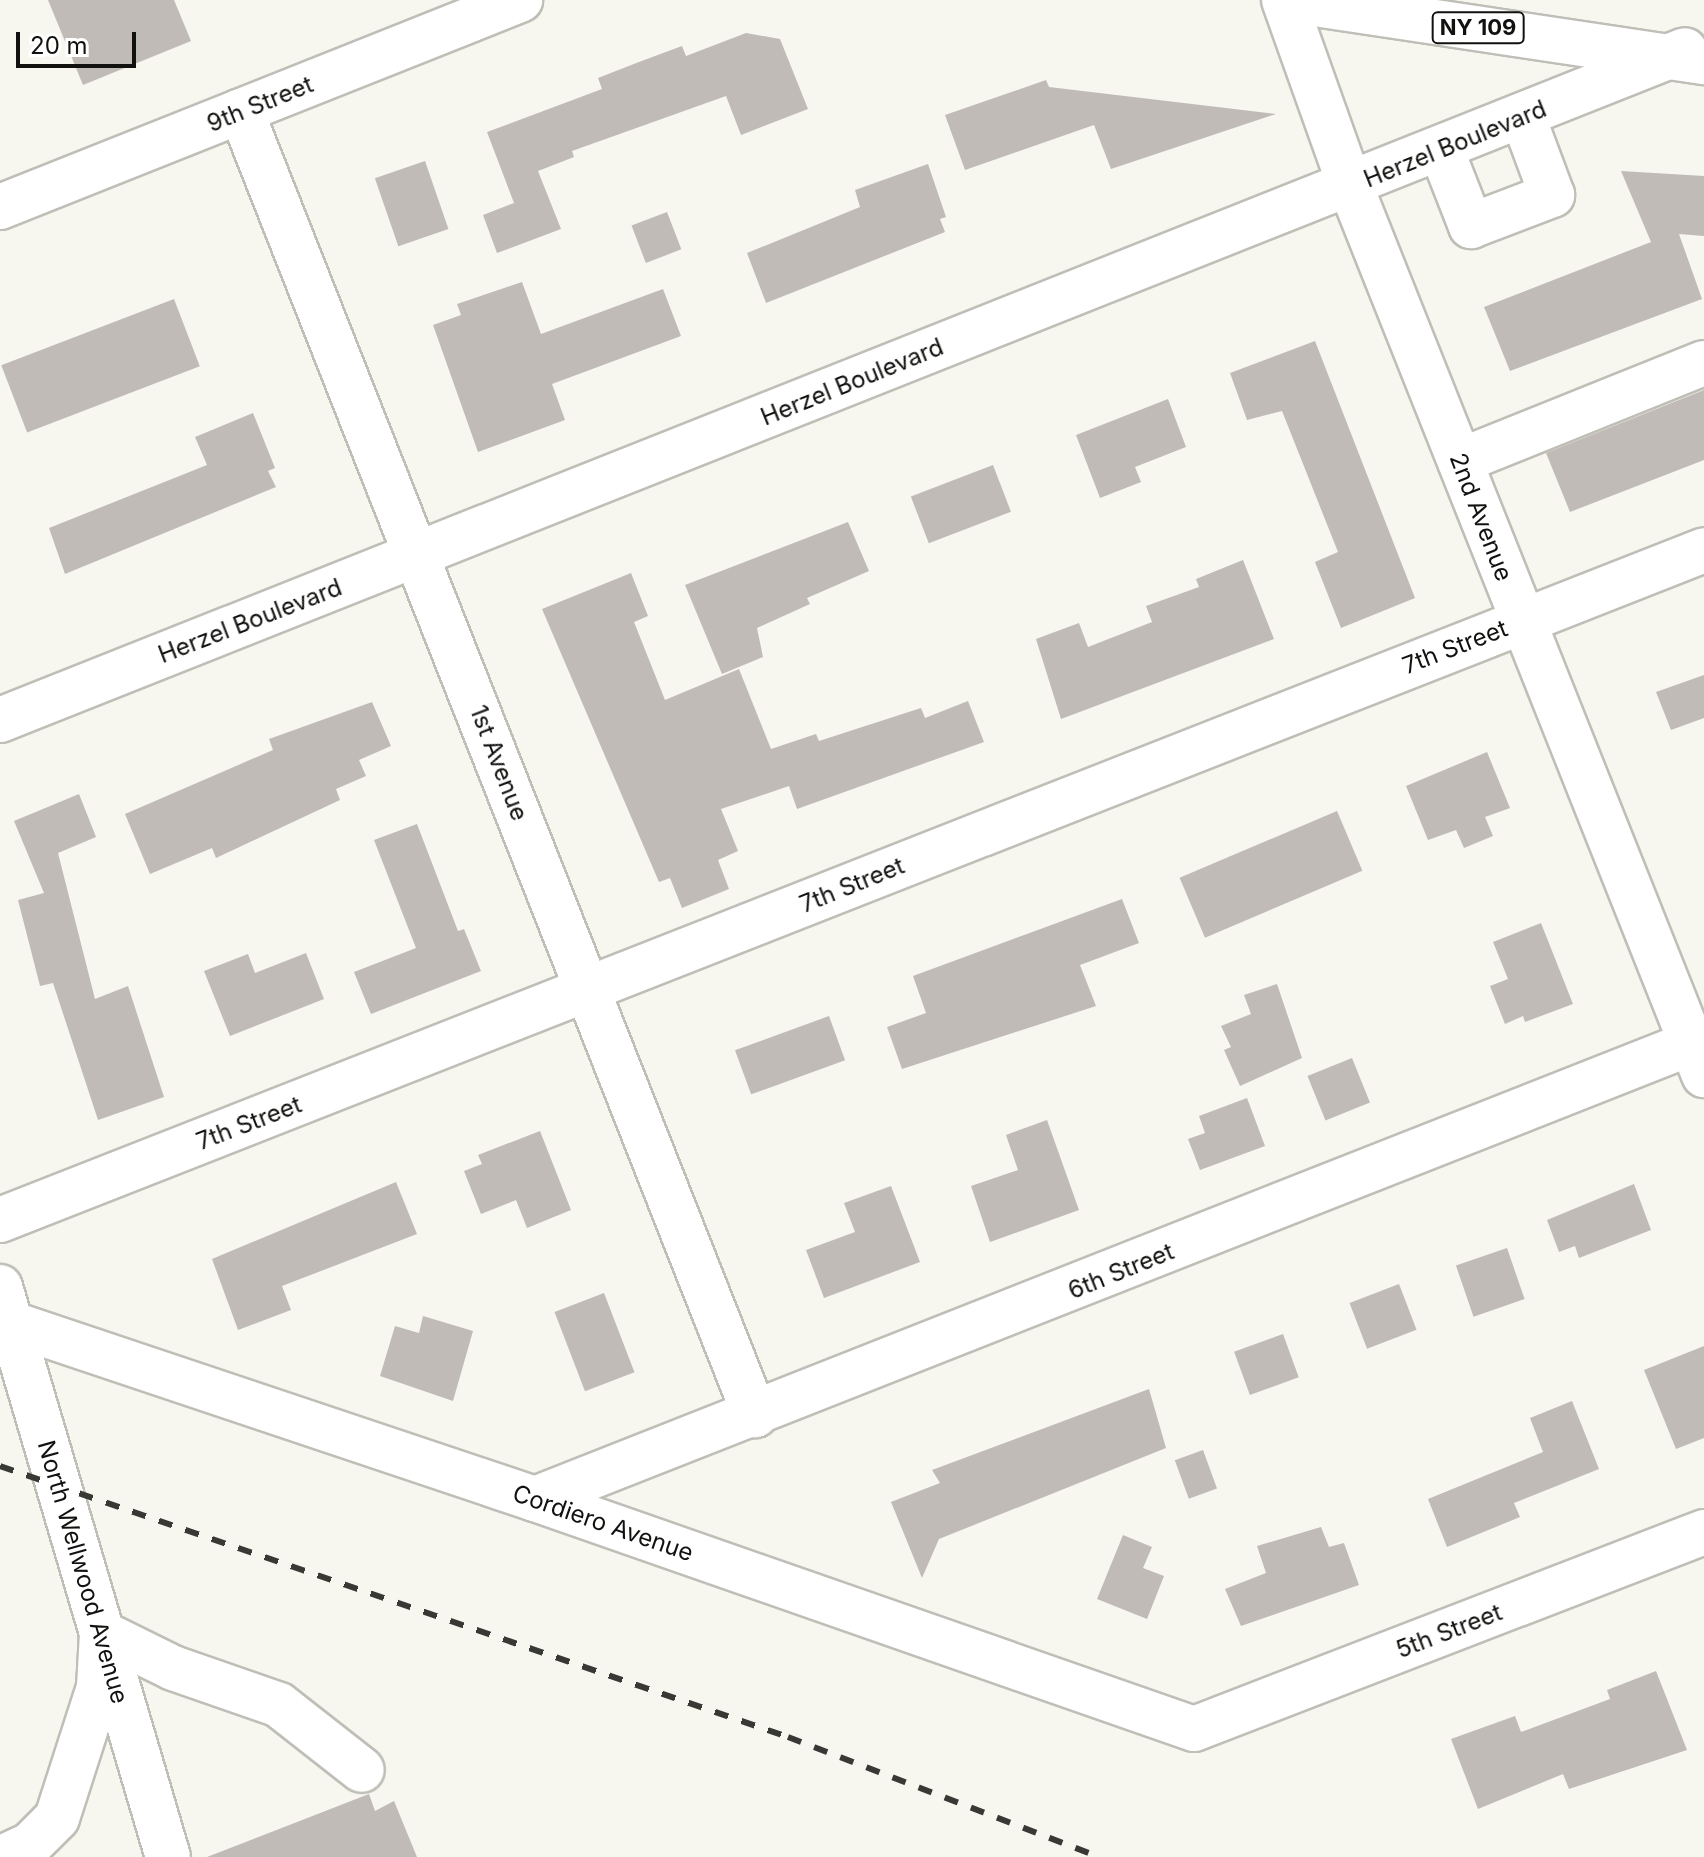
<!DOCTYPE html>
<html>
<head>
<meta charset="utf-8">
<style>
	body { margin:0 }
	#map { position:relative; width:1704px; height:1857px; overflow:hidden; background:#f7f6ef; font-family:Inter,sans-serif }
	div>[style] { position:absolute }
	.building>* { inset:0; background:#c0bbb6; transform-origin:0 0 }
	.roads { filter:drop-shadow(2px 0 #bfbeb7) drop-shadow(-2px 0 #bfbeb7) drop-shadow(0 2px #bfbeb7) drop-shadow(0 -2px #bfbeb7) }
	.minor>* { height:44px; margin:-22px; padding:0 22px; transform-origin:22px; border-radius:22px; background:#fff }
	.major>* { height:44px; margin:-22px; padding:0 22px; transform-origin:22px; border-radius:22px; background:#fff }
	.rail>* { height:6px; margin-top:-3px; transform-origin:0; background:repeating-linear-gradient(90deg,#383835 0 14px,transparent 0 28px) }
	span { translate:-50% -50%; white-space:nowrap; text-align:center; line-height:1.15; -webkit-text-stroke:8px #fff; paint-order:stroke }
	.shield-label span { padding:2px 6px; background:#fff; border:2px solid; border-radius:6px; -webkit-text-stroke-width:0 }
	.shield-label { font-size:22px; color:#11110f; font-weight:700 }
	.street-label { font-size:24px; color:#11110f }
	.scale { position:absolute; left:16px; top:32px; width:120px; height:36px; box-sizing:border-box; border:4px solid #11110f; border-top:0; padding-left:10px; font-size:24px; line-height:28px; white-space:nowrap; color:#11110f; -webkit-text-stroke:6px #fff; paint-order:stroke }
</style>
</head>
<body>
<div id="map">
	<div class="building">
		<i style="clip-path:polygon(48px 0,174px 0,191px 41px,83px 85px)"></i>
		<i style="clip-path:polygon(746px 33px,780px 39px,808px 109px,741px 135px,726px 96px,572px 151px,574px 157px,538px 171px,561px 229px,497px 253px,483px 215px,514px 203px,487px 132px,602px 89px,598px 78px,639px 62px,682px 46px,686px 56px)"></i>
		<i style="clip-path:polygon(1046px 80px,1049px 87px,1276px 114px,1111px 169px,1094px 125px,965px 170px,945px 115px)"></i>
		<i style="left:425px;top:161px;width:72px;height:53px;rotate:71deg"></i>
		<i style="clip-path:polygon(928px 164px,946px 217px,940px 219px,945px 232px,766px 303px,747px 253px,860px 207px,855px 190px)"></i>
		<i style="clip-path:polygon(1621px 171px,1704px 176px,1704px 236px,1679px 234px,1702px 299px,1510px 371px,1484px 307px,1651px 242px)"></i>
		<i style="left:667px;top:212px;width:40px;height:38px;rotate:69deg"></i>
		<i style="clip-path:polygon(522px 282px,541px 334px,663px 289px,681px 336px,552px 384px,565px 420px,478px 452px,433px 325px,461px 315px,457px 304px)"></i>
		<i style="left:174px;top:299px;width:72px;height:185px;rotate:69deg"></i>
		<i style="clip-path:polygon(1315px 341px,1415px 598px,1341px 628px,1315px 562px,1338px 552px,1282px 411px,1247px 420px,1230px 373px)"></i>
		<i style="clip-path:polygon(1704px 390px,1704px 460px,1570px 512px,1546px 453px)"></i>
		<i style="clip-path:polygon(1168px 399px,1186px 447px,1135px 467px,1141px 482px,1100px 498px,1076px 435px)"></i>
		<i style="clip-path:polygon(253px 413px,275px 468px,268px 471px,276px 487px,65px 574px,49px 528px,207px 465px,195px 437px)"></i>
		<i style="left:993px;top:465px;width:50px;height:88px;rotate:69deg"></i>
		<i style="clip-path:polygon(848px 522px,869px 571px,807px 598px,810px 604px,757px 628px,763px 657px,722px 674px,685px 585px)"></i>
		<i style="clip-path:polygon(1243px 560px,1274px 639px,1061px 719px,1036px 639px,1079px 623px,1088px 647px,1152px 622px,1146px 606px,1199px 587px,1196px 579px)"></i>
		<i style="clip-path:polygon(631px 573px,648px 616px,634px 622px,665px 700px,739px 669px,771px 749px,816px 734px,819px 741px,921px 708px,925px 718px,968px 701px,984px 742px,797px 809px,789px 786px,721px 809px,738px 851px,718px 860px,729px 889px,682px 908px,670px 878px,659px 882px,542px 609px)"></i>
		<i style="clip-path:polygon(1704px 675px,1704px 718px,1671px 730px,1656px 692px)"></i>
		<i style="clip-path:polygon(372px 702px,391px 746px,359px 760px,366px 776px,336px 789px,340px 800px,216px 858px,212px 848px,150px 874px,125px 814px,273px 750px,269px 739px)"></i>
		<i style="clip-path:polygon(1487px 752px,1510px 808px,1485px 817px,1493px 836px,1464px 848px,1456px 830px,1428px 840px,1406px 786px)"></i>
		<i style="clip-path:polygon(79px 794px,96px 837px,58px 853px,95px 999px,128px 986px,164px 1097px,98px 1120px,53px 983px,40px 986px,18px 900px,44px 893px,14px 821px)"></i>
		<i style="left:1337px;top:811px;width:65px;height:171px;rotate:67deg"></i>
		<i style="clip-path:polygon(417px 824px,458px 931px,464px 929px,481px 971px,371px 1014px,354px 972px,416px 948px,374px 840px)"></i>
		<i style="clip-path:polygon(1122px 899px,1139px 943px,1080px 965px,1096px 1006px,902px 1069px,887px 1027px,926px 1013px,913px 976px)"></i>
		<i style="clip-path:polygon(1541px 923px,1573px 1004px,1525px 1022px,1523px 1016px,1505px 1024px,1490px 986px,1508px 979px,1493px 942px)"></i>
		<i style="clip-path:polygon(306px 953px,324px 999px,230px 1036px,204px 971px,248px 954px,255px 973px)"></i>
		<i style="clip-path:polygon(1277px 984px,1302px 1058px,1240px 1086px,1224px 1050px,1231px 1047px,1221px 1026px,1251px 1014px,1244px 995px)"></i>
		<i style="left:829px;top:1016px;width:47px;height:100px;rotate:70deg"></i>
		<i style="left:1352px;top:1058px;width:48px;height:48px;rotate:68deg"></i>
		<i style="clip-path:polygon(1247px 1098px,1265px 1146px,1200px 1170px,1188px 1139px,1205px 1133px,1199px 1116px)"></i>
		<i style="clip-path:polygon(1047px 1120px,1079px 1210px,990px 1242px,971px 1186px,1018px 1170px,1006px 1135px)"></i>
		<i style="clip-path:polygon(540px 1131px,571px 1210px,527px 1228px,516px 1200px,481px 1214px,464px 1171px,482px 1164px,478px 1155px)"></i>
		<i style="clip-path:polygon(396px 1182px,417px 1234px,282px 1286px,291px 1310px,238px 1330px,212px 1259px)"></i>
		<i style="clip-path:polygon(1634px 1184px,1651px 1230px,1579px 1258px,1575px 1246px,1559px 1252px,1547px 1220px)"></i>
		<i style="clip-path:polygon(891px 1186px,920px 1262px,824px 1298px,806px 1250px,855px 1232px,844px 1203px)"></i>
		<i style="left:1507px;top:1248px;width:54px;height:54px;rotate:71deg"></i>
		<i style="left:1399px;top:1284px;width:49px;height:53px;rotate:69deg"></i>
		<i style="left:604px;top:1293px;width:85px;height:53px;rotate:69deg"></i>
		<i style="clip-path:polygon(423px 1316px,473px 1331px,453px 1401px,380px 1376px,395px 1326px,419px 1333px)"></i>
		<i style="left:1283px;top:1334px;width:46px;height:52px;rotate:70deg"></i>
		<i style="clip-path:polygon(1704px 1346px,1704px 1438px,1676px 1449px,1644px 1370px)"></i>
		<i style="clip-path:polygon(1149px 1389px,1166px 1448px,939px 1539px,922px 1578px,891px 1502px,940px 1483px,932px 1470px)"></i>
		<i style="clip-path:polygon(1572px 1401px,1599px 1469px,1514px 1503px,1520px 1517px,1447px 1547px,1428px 1499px,1543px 1452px,1530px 1418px)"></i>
		<i style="left:1203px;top:1450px;width:41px;height:30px;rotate:70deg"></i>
		<i style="clip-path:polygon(1321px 1527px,1329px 1547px,1344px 1543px,1359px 1585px,1241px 1626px,1225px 1589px,1266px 1573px,1257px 1546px)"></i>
		<i style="clip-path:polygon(1123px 1535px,1152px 1547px,1143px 1568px,1164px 1576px,1147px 1619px,1097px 1599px)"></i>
		<i style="clip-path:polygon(1656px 1671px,1687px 1750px,1569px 1789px,1563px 1774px,1478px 1809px,1451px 1739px,1515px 1716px,1521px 1732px,1610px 1699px,1607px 1690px)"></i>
		<i style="clip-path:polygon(369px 1794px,375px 1811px,394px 1801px,417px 1857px,207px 1857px)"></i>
	</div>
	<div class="roads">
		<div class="minor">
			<i style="left:1284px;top:0;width:196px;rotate:70.4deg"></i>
			<i style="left:1350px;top:185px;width:958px;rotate:68.31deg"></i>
			<i style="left:241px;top:111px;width:1402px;rotate:68.49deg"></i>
			<i style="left:1441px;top:149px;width:83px;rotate:68.7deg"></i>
			<i style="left:1471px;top:226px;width:87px;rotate:-20.9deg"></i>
			<i style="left:1552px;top:195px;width:83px;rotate:-110.4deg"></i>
			<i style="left:0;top:207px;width:560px;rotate:-21.71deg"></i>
			<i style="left:1460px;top:461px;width:263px;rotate:-21.9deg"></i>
			<i style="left:0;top:720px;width:1813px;rotate:-21.68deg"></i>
			<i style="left:0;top:1220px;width:1831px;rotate:-21.46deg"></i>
			<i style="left:0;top:1326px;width:10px;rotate:-17deg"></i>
			<i style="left:10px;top:1323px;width:554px;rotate:18.53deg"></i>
			<i style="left:535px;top:1499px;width:698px;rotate:19.24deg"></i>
			<i style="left:1194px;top:1729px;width:547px;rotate:-21.12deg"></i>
			<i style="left:535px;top:1499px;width:1257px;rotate:-21.52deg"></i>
			<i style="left:4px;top:1857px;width:29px;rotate:-25deg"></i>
			<i style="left:30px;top:1845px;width:38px;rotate:-45deg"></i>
			<i style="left:57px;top:1818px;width:138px;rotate:-72.2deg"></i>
			<i style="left:99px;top:1687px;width:54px;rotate:-86.8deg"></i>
			<i style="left:102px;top:1633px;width:79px;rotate:26.2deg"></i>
			<i style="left:173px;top:1668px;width:112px;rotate:19.2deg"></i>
			<i style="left:279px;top:1705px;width:105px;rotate:38.1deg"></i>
		</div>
		<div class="major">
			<i style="left:1288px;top:0;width:421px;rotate:8.5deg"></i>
			<i style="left:0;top:1287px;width:594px;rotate:73.58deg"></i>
		</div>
	</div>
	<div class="rail">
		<i style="left:0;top:1466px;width:833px;rotate:18.98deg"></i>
		<i style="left:788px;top:1737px;width:333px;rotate:21.1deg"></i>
	</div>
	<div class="shield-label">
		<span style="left:1478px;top:28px">NY 109</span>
	</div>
	<div class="street-label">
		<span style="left:260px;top:104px;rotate:-22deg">9th Street</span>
		<span style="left:1455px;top:144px;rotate:-22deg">Herzel Boulevard</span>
		<span style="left:852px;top:382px;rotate:-22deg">Herzel Boulevard</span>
		<span style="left:1481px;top:517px;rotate:69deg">2nd Avenue</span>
		<span style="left:250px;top:621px;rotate:-21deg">Herzel Boulevard</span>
		<span style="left:1455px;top:647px;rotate:-21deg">7th Street</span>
		<span style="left:499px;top:763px;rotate:69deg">1st Avenue</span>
		<span style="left:852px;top:885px;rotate:-22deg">7th Street</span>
		<span style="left:249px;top:1123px;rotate:-21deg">7th Street</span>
		<span style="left:1121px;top:1271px;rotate:-22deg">6th Street</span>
		<span style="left:603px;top:1523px;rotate:19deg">Cordiero Avenue</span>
		<span style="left:83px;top:1572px;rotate:74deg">North Wellwood Avenue</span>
		<span style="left:1449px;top:1631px;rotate:-21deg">5th Street</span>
	</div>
	<div class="scale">20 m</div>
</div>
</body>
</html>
